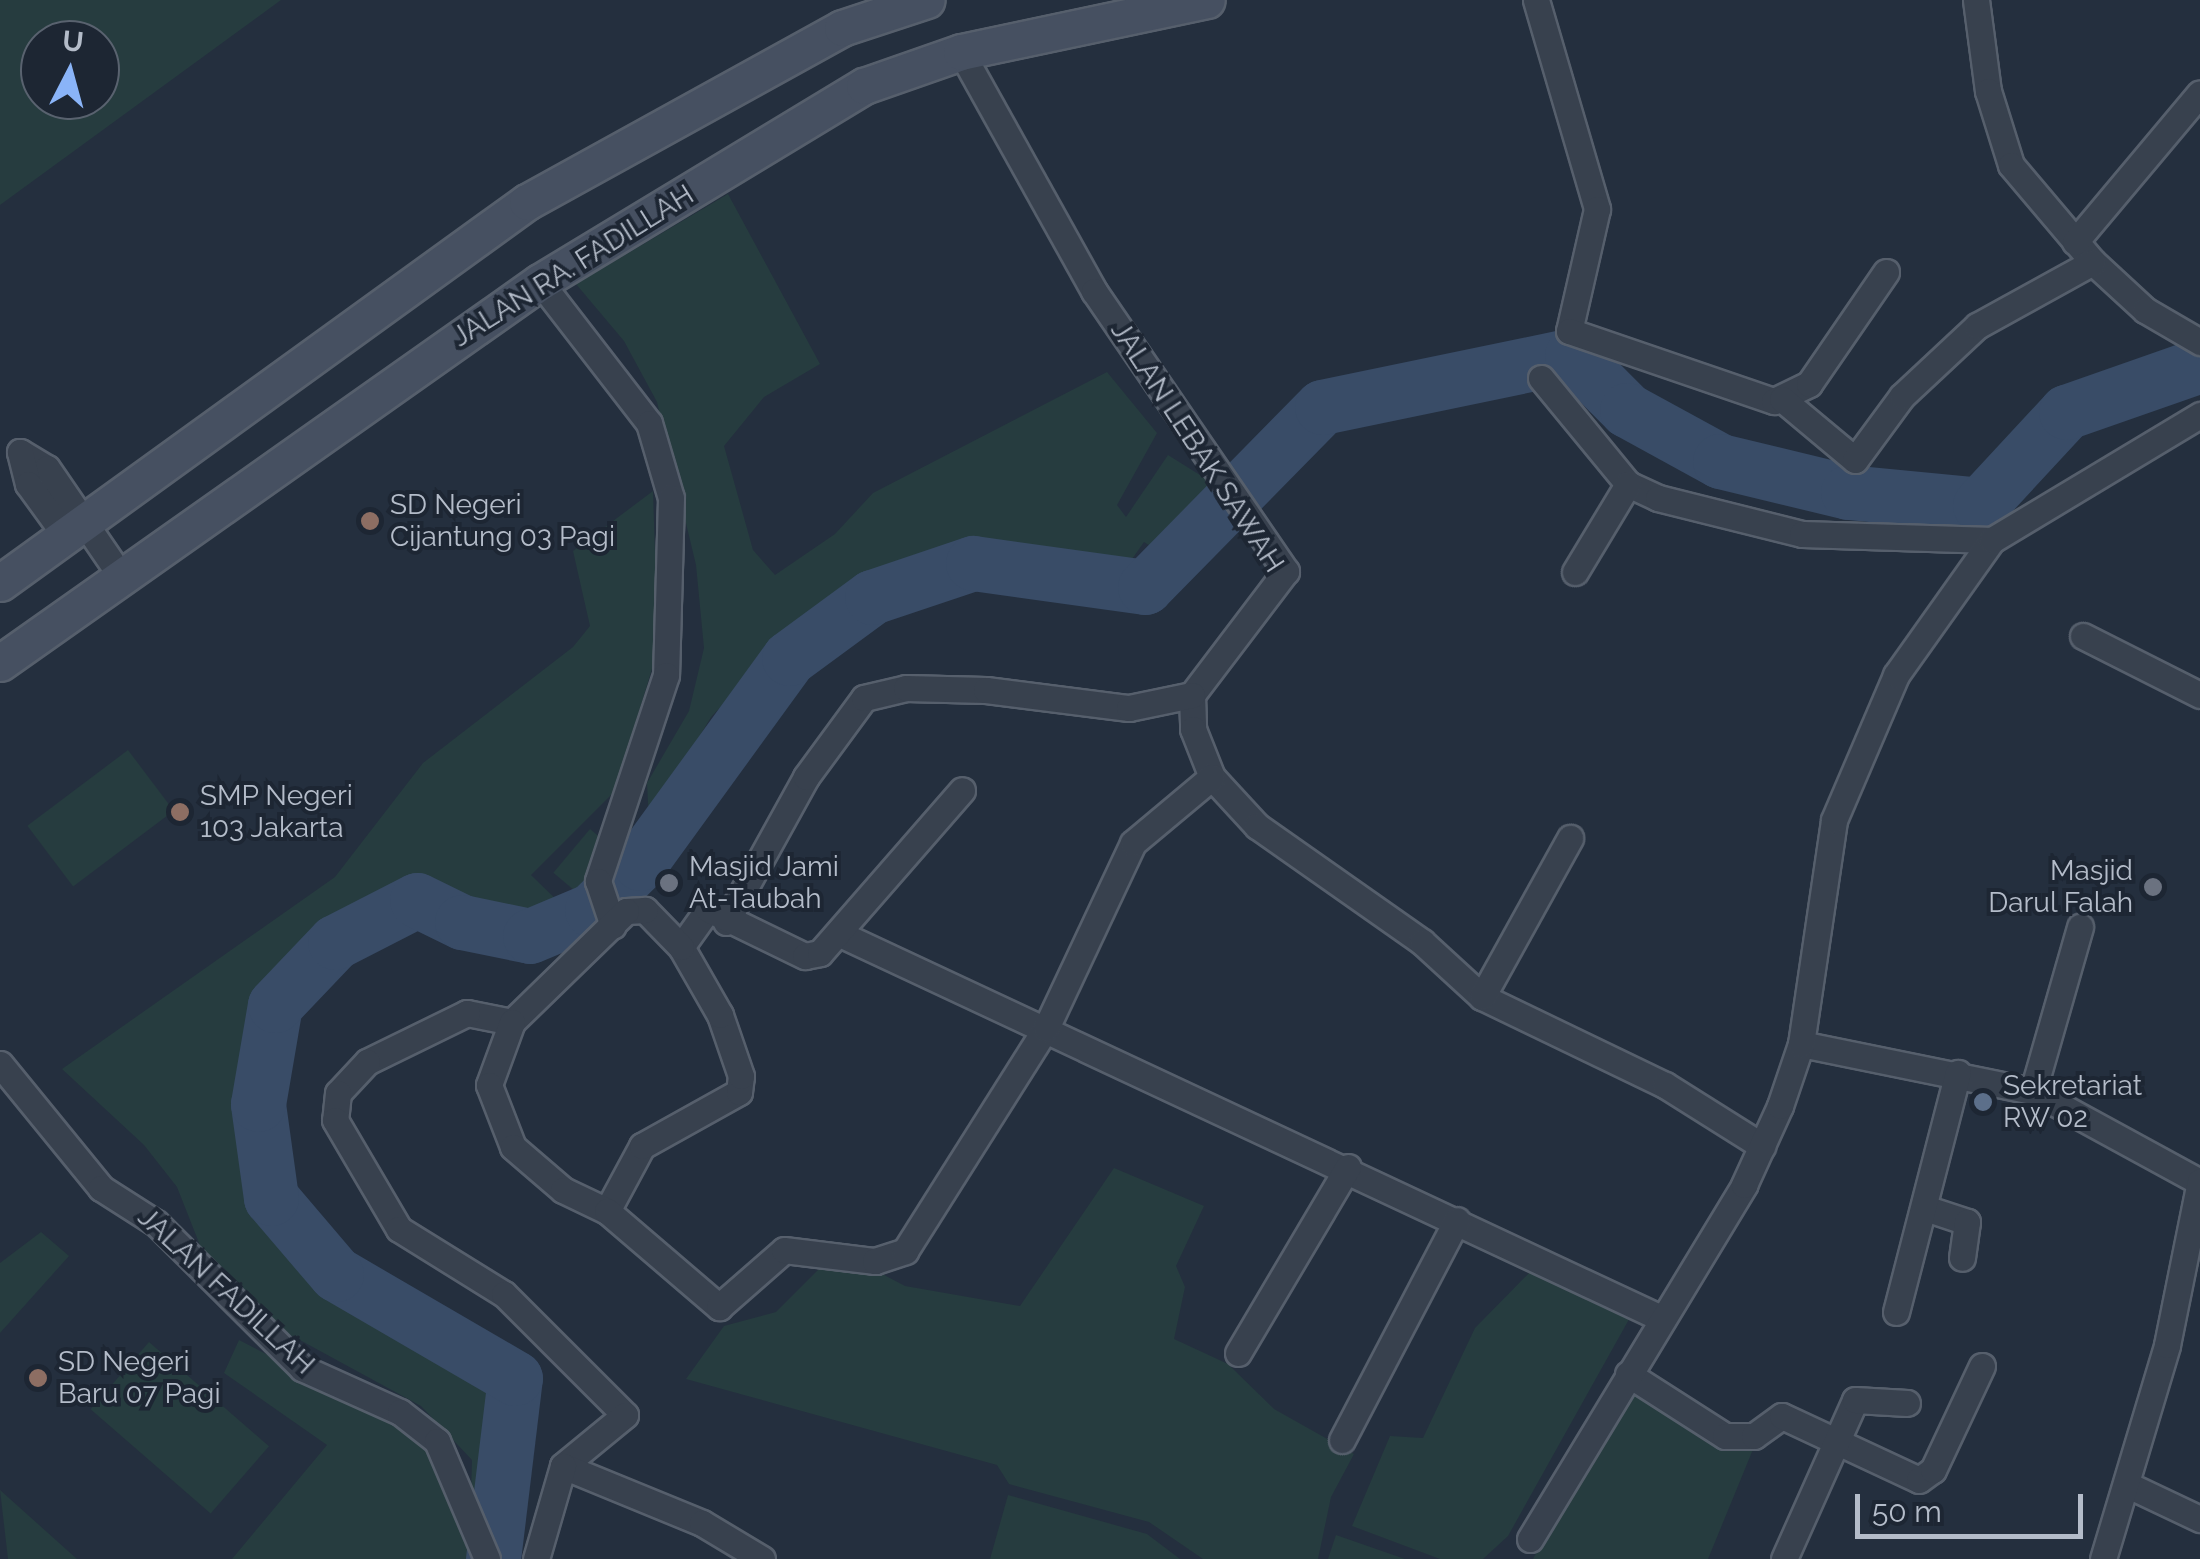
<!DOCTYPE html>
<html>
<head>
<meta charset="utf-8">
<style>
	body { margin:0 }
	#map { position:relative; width:2200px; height:1559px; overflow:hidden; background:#242f3e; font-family:Raleway,sans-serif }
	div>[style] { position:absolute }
	.green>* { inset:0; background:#263c3f; transform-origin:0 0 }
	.river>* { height:55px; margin:-27.5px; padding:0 27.5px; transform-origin:27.5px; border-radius:27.5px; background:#394c67 }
	.roads { filter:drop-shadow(2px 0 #565f6c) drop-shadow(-2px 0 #565f6c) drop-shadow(0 2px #565f6c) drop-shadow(0 -2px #565f6c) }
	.minor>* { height:25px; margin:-12.5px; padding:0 12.5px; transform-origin:12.5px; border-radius:12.5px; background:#38414e }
	.secondary>* { height:35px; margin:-17.5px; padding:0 17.5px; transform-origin:17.5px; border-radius:17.5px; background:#465061 }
	.dots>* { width:28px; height:28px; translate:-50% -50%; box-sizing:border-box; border:5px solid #1d2633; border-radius:50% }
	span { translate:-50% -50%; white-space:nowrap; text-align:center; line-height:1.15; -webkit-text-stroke:8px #1d2633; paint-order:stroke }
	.street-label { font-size:28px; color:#b4bcc9 }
	.poi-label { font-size:28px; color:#b4bcc9 }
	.left { translate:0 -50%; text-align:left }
	.right { translate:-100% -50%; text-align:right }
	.north { position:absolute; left:20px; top:20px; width:100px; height:100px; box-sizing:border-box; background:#1d2633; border:2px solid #59626f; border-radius:50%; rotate:6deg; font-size:28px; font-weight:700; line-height:40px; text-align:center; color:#b4bcc9 }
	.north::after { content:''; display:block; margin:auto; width:35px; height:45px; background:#8ab4f8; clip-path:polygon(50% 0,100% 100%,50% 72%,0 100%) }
	.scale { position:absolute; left:1855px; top:1494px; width:228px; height:45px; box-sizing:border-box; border:5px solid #b4bcc9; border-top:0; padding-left:12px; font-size:30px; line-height:35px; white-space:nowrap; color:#b4bcc9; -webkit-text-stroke:8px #1d2633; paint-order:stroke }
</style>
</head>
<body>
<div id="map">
	<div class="green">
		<i style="clip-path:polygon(evenodd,0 0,281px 0,0 205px,0 0,40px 40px,100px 40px,100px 100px,40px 100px,40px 40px)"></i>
		<i style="clip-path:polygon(728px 194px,820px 364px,764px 397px,724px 446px,753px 550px,775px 575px,835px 534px,873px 493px,1107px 372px,1157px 433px,1117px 505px,1126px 517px,1168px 455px,1216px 485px,1169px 558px,1144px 542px,1125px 569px,1020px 544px,907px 560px,775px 649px,711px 717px,649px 822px,647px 783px,689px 711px,704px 648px,696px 565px,657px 402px,624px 341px,576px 284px)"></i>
		<i style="clip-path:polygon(653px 491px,658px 649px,615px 791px,531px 875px,564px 907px,539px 917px,490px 914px,430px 883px,380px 899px,335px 925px,278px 978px,250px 1035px,247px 1140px,263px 1214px,331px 1296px,489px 1384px,494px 1508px,471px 1495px,472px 1460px,421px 1406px,265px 1321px,205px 1258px,177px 1187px,144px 1145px,62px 1069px,335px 877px,423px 763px,573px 647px,590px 626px,573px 551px)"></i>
		<i style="left:128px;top:750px;width:76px;height:126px;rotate:53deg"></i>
		<i style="left:590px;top:829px;width:35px;height:57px;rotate:40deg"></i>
		<i style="clip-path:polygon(1114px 1168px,1204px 1206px,1176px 1266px,1185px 1287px,1174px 1339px,1228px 1364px,1274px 1409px,1354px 1454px,1331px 1497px,1318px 1559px,1203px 1559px,1149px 1522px,1009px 1484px,997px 1465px,686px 1379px,724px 1326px,776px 1312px,827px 1261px,852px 1258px,905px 1286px,1020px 1306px)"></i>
		<i style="clip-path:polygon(41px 1232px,69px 1256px,0 1333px,0 1263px)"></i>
		<i style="clip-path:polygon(1533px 1269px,1632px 1314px,1508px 1536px,1483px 1559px,1440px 1559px,1352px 1526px,1390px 1436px,1423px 1438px,1475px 1328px)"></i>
		<i style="clip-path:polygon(239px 1340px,402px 1425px,437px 1460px,482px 1559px,232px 1559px,327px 1445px,224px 1373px)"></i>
		<i style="left:149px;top:1342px;width:159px;height:89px;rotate:41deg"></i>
		<i style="clip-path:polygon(1628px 1382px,1754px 1447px,1708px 1559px,1533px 1559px)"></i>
		<i style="clip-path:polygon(0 1490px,77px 1559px,8px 1559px)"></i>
		<i style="clip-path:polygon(1008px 1495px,1147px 1534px,1180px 1559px,990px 1559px)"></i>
		<i style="clip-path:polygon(1336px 1535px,1405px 1559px,1328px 1559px)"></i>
	</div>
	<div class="river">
		<i style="left:493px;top:1559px;width:182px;rotate:-83.1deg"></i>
		<i style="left:515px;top:1378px;width:207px;rotate:-149.8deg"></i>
		<i style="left:336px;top:1274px;width:100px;rotate:-130.5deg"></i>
		<i style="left:271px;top:1198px;width:95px;rotate:-97.9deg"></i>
		<i style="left:258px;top:1104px;width:100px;rotate:-80.3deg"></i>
		<i style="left:275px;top:1005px;width:87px;rotate:-46.4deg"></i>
		<i style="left:335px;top:942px;width:92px;rotate:-27.1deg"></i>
		<i style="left:417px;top:900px;width:50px;rotate:26.1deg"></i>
		<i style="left:462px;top:922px;width:69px;rotate:11.6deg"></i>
		<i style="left:530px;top:936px;width:67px;rotate:-22.8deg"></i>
		<i style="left:592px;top:910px;width:67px;rotate:-44.4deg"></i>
		<i style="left:640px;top:863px;width:253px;rotate:-54deg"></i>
		<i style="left:789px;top:658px;width:103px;rotate:-36.3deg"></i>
		<i style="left:872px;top:597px;width:107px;rotate:-18.6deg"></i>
		<i style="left:973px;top:563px;width:174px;rotate:7.9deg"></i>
		<i style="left:1145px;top:587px;width:252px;rotate:-45.5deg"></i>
		<i style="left:1322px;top:407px;width:255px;rotate:-11.7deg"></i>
		<i style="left:1572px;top:355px;width:78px;rotate:45deg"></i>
		<i style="left:1627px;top:410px;width:106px;rotate:28.7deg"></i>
		<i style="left:1720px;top:461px;width:132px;rotate:13.6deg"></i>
		<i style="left:1848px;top:492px;width:133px;rotate:5.6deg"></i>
		<i style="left:1980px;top:505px;width:127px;rotate:-47.2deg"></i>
		<i style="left:2066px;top:412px;width:142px;rotate:-19.3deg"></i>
	</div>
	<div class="roads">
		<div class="minor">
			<i style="left:1536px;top:0;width:218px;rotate:73.7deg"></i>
			<i style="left:1597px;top:209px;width:125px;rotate:102.9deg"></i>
			<i style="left:1569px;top:331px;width:217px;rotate:18.9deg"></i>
			<i style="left:1774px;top:401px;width:39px;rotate:-26deg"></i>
			<i style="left:1809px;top:384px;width:136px;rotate:-55.5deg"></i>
			<i style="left:1976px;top:0;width:92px;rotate:82.5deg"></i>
			<i style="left:1988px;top:91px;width:77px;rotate:72.7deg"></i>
			<i style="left:2011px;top:165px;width:127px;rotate:49.8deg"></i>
			<i style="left:2093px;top:262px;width:71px;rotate:42.7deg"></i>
			<i style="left:2145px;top:310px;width:64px;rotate:30.2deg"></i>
			<i style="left:961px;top:52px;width:274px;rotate:60.9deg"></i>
			<i style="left:1094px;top:291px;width:340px;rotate:55.6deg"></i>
			<i style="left:1286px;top:571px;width:156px;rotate:127.2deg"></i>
			<i style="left:1192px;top:695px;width:34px;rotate:88deg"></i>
			<i style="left:1193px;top:729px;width:52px;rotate:68.4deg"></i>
			<i style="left:1212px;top:777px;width:67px;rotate:47.4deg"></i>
			<i style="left:1257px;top:826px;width:202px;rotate:35.1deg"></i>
			<i style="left:1422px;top:942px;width:81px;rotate:42.5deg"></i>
			<i style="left:1482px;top:997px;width:203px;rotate:25.7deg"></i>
			<i style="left:1665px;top:1085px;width:115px;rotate:32.2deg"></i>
			<i style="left:2075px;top:242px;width:194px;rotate:-50deg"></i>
			<i style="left:540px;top:282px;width:178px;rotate:52.3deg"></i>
			<i style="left:649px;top:423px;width:78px;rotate:73.7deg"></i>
			<i style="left:671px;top:498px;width:177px;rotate:91.6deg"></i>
			<i style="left:666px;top:675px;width:217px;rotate:108.3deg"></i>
			<i style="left:598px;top:881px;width:47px;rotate:71.6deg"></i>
			<i style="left:1541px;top:378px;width:137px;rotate:50.6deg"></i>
			<i style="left:1628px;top:484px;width:33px;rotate:25deg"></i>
			<i style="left:1658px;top:498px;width:148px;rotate:14deg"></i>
			<i style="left:1802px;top:534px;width:190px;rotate:1.8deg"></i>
			<i style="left:1782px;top:399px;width:95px;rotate:39.9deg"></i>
			<i style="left:1855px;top:460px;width:79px;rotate:-53.7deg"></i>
			<i style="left:1902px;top:396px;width:103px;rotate:-43deg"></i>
			<i style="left:1977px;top:326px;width:132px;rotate:-28.9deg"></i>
			<i style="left:20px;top:452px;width:31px;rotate:31deg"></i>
			<i style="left:47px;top:468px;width:131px;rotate:55.6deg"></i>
			<i style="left:20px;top:452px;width:33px;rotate:76deg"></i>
			<i style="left:28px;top:484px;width:63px;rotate:54deg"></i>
			<i style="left:1575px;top:572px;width:103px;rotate:-58.9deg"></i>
			<i style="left:2083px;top:636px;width:131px;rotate:26.8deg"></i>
			<i style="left:726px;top:922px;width:166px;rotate:-61.1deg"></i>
			<i style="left:806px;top:777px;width:98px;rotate:-53.7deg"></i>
			<i style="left:864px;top:698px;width:43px;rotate:-13.4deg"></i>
			<i style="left:906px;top:688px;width:80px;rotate:1.4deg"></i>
			<i style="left:986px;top:690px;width:144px;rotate:7.2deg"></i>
			<i style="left:1129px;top:708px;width:64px;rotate:-11.7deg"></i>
			<i style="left:842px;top:935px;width:906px;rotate:25.07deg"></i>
			<i style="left:681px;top:947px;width:47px;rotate:-54.6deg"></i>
			<i style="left:708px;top:909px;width:108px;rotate:25.9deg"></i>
			<i style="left:805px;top:956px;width:15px;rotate:-11deg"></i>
			<i style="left:820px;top:953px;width:216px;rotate:-48.9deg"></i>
			<i style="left:1482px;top:997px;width:182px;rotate:-61deg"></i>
			<i style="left:512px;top:1022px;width:46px;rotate:-168.7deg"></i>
			<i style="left:467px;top:1013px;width:111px;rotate:153.9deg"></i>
			<i style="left:367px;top:1062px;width:42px;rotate:133.1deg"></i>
			<i style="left:338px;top:1093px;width:27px;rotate:96deg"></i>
			<i style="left:335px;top:1120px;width:126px;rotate:59.6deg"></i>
			<i style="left:399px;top:1229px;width:123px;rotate:31.8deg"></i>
			<i style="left:504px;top:1294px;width:171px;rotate:45deg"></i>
			<i style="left:625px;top:1415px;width:80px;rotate:140.6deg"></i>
			<i style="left:563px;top:1466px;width:150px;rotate:22.3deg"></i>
			<i style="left:702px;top:1523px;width:70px;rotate:31deg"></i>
			<i style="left:1801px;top:1044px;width:237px;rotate:11.5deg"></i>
			<i style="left:2033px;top:1091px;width:190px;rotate:28.6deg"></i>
			<i style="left:0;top:1064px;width:160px;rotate:50.8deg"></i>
			<i style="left:101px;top:1188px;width:65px;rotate:32.5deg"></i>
			<i style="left:156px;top:1223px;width:206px;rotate:44.8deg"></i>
			<i style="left:302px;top:1368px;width:107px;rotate:24.2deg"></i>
			<i style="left:400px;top:1412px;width:47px;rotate:38.1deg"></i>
			<i style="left:437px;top:1441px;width:128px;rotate:67deg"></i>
			<i style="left:2033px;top:1091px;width:171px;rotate:-74deg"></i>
			<i style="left:1928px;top:1209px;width:41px;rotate:18.4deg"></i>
			<i style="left:1967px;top:1222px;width:36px;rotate:98deg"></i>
			<i style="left:607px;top:1211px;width:74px;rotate:-61.7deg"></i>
			<i style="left:642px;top:1146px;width:111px;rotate:-29.1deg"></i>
			<i style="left:739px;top:1092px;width:16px;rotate:-83deg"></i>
			<i style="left:741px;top:1076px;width:65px;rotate:-109deg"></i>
			<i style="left:720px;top:1015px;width:78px;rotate:-119.8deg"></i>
			<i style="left:681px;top:947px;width:52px;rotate:-134.2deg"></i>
			<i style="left:645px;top:910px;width:19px;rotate:177deg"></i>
			<i style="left:626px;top:911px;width:159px;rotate:135.8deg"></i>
			<i style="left:512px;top:1022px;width:67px;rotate:110.1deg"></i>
			<i style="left:489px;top:1085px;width:66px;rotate:68.8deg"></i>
			<i style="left:513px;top:1147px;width:66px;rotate:40.7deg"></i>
			<i style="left:563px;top:1190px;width:49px;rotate:25.5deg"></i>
			<i style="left:607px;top:1211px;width:148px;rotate:40.6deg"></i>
			<i style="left:719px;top:1307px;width:86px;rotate:-41.2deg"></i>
			<i style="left:784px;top:1250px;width:92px;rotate:6.9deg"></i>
			<i style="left:875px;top:1261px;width:32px;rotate:-18deg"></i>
			<i style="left:905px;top:1251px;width:264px;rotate:-57.7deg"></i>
			<i style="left:1046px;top:1028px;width:204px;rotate:-64.8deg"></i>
			<i style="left:1133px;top:843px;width:103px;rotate:-39.9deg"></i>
			<i style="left:1896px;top:1312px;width:247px;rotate:-75.5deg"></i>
			<i style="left:1238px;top:1353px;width:216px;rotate:-59.4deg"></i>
			<i style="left:1628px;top:1374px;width:115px;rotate:32.6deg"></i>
			<i style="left:1725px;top:1436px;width:29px"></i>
			<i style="left:1754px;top:1436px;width:34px;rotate:-36deg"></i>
			<i style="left:1782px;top:1416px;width:151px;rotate:25deg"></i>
			<i style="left:1919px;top:1480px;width:17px;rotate:-36deg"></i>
			<i style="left:1933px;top:1470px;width:115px;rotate:-64.8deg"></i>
			<i style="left:1342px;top:1440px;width:248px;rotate:-62.4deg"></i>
			<i style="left:2128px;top:1485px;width:80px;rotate:25.3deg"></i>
			<i style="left:1530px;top:1539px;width:414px;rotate:-58.8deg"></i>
			<i style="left:1744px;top:1185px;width:87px;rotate:-65.5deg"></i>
			<i style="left:1780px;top:1106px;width:65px;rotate:-71.3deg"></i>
			<i style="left:1801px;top:1044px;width:226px;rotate:-81.6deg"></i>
			<i style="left:1834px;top:820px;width:158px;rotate:-66.8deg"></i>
			<i style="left:1896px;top:675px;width:166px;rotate:-54.6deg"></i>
			<i style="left:1992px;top:540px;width:243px;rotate:-31deg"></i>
			<i style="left:536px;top:1559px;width:97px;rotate:-73.8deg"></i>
			<i style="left:1784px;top:1559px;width:174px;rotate:-65.9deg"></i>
			<i style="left:1855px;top:1400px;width:52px;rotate:3.3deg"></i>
			<i style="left:2103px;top:1559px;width:223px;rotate:-73.3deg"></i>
			<i style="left:2167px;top:1345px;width:167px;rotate:-78.6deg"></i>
		</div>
		<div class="secondary">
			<i style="left:0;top:583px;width:650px;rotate:-35.87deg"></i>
			<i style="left:527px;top:202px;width:360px;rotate:-28.9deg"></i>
			<i style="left:842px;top:28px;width:89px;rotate:-18.2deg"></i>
			<i style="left:0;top:663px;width:661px;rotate:-35.21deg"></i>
			<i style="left:540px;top:282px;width:379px;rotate:-31.2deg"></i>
			<i style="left:864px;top:86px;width:103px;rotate:-19.3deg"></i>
			<i style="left:961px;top:52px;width:251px;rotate:-11.9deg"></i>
		</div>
	</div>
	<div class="dots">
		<i style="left:370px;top:521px;background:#8d6e63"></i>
		<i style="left:180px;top:812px;background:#8d6e63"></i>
		<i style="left:669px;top:883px;background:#6b7280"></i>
		<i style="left:2153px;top:887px;background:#6b7280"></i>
		<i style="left:1983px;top:1102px;background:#5c6f8a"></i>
		<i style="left:38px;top:1378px;background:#8d6e63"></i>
	</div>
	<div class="street-label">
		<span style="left:573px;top:266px;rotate:-32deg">JALAN RA. FADILLAH</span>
		<span style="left:1197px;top:447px;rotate:57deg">JALAN LEBAK SAWAH</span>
		<span style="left:226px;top:1291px;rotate:43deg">JALAN FADILLAH</span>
	</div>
	<div class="poi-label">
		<span class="left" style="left:390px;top:521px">SD Negeri<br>Cijantung 03 Pagi</span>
		<span class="left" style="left:200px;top:812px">SMP Negeri<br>103 Jakarta</span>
		<span class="left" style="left:689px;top:883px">Masjid Jami<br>At-Taubah</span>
		<span class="right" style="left:2133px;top:887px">Masjid<br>Darul Falah</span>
		<span class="left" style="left:2003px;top:1102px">Sekretariat<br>RW 02</span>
		<span class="left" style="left:58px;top:1378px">SD Negeri<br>Baru 07 Pagi</span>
	</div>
	<div class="north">U</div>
	<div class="scale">50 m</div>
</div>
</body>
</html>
